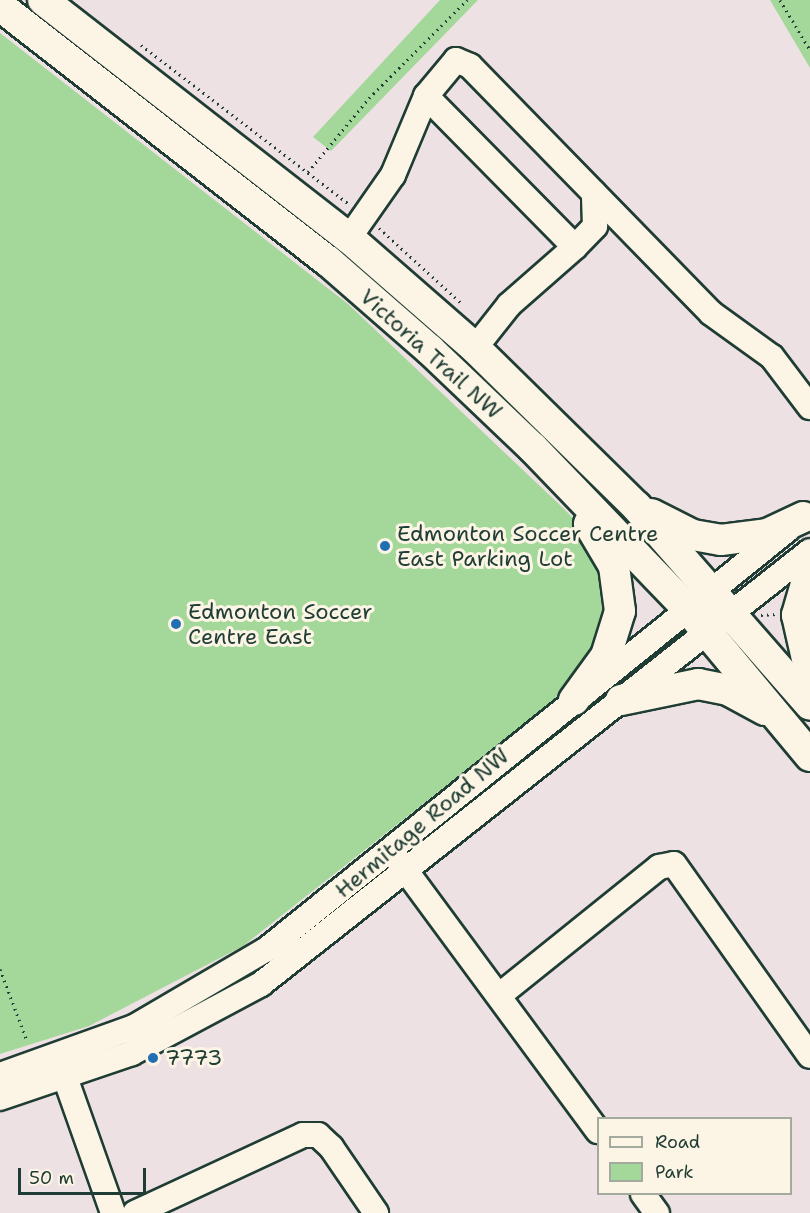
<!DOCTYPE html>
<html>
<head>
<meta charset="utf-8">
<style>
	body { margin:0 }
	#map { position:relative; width:810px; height:1213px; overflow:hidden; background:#eee1e3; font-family:"Shantell Sans",sans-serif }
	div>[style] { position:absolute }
	.green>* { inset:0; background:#a4d89a }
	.path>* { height:3px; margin-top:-1.5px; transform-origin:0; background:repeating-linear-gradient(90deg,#1f3d34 0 1.5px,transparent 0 6px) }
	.roads { filter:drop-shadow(2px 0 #1f3d34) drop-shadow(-2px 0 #1f3d34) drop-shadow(0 2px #1f3d34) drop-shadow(0 -2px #1f3d34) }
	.minor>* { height:24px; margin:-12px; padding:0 12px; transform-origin:12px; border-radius:12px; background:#fcf5e5 }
	.major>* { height:30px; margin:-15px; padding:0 15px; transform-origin:15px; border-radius:15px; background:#fcf5e5 }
	.dots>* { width:16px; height:16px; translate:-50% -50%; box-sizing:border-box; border:3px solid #fcf5e5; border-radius:50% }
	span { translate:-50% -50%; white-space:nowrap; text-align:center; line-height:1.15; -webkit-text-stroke:6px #fcf5e5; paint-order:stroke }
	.street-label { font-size:22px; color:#1f3d34 }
	.poi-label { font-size:22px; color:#1f3d34 }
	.left { translate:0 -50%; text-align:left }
	.legend { position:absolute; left:597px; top:1117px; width:195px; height:78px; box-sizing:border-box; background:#fcf5e5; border:2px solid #a4ab9e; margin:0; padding:8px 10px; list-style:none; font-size:18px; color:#1f3d34 }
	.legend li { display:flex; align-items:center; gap:12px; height:30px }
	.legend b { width:30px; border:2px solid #a4ab9e }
	.scale { position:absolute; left:18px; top:1168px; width:128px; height:27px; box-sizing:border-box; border:3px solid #1f3d34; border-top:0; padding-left:8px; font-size:18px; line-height:21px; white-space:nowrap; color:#1f3d34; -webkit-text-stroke:4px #fcf5e5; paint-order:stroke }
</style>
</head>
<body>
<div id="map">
	<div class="green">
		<i style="clip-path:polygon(440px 0,478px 0,331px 151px,313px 137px)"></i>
		<i style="clip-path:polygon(770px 0,810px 0,810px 68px)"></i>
		<i style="clip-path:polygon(0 33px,348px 304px,563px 508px,588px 533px,604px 568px,608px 631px,565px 692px,243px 946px,89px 1026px,0 1054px)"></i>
		<i style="clip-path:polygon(534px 743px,539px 747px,503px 781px,425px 845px,420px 839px)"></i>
	</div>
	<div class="path">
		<i style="left:780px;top:0;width:58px;rotate:59deg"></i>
		<i style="left:141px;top:45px;width:263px;rotate:37.4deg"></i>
		<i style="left:308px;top:172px;width:96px;rotate:-50.5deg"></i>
		<i style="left:369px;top:98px;width:139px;rotate:-45deg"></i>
		<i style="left:379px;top:228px;width:110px;rotate:42.4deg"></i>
		<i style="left:761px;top:615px;width:15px;rotate:-4deg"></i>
		<i style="left:0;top:969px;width:74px;rotate:69.4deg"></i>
	</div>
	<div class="roads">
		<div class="minor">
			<i style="left:426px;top:96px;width:212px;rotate:45.4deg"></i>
			<i style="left:575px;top:247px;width:88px;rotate:138.7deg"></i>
			<i style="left:509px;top:305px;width:55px;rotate:128.3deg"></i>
			<i style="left:349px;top:238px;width:77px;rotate:-55.1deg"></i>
			<i style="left:393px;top:175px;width:86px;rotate:-67.3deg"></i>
			<i style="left:426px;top:96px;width:47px;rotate:-50.2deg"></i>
			<i style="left:456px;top:60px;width:15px;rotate:23deg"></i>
			<i style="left:470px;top:66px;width:345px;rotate:45.7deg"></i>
			<i style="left:711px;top:313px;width:75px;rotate:35.8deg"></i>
			<i style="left:772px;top:357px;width:63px;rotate:52.8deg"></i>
			<i style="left:575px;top:247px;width:29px;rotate:-46deg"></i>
			<i style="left:595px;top:226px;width:33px;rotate:-92deg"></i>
			<i style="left:398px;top:860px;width:337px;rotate:53.6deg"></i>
			<i style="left:501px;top:994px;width:203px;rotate:-38.8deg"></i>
			<i style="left:659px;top:867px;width:15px;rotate:-11deg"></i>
			<i style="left:674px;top:864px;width:235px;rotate:54.7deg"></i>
			<i style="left:60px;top:1063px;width:159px;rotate:70.5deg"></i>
			<i style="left:0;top:1075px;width:142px;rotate:-19.7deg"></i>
			<i style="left:134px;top:1027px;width:154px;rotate:-30.4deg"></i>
			<i style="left:267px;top:949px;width:668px;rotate:-38.86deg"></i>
			<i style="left:0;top:1098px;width:139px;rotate:-18.8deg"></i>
			<i style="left:132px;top:1053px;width:146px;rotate:-28.1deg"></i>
			<i style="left:261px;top:984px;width:699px;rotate:-38.26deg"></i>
			<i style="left:643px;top:1194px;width:24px;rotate:54deg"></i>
			<i style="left:135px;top:1213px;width:185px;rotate:-24.9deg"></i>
			<i style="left:303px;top:1135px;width:15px"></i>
			<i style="left:318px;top:1135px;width:18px;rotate:43deg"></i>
			<i style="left:331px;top:1147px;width:80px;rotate:55.7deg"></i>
		</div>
		<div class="major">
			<i style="left:43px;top:0;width:388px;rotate:37.9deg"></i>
			<i style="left:349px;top:238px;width:167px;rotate:41.1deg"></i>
			<i style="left:475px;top:348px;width:226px;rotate:44.5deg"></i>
			<i style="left:636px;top:506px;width:264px;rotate:48.8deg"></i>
			<i style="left:0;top:6px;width:415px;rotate:37.9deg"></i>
			<i style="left:328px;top:261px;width:135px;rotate:41.1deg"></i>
			<i style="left:430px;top:350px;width:141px;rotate:43.6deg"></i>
			<i style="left:532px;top:447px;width:225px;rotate:46.1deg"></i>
			<i style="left:688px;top:609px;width:191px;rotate:50.3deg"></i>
			<i style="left:651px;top:514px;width:47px;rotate:26.6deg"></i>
			<i style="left:693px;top:535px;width:28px;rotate:10deg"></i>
			<i style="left:721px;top:540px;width:46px;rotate:-7.4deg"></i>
			<i style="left:767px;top:534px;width:40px;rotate:-25deg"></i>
			<i style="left:810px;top:570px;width:47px;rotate:106.1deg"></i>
			<i style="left:797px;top:615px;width:58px;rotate:77.2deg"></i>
			<i style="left:574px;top:700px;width:54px;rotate:-54deg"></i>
			<i style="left:606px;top:656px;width:47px;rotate:-72.7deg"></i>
			<i style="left:620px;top:611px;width:45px;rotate:-97.6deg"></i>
			<i style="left:614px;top:566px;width:49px;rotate:-120.8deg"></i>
			<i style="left:621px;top:700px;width:79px;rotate:-11.7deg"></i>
			<i style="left:698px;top:684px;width:31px;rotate:11deg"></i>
			<i style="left:728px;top:690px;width:42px;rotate:28.4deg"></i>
		</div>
	</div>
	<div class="dots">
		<i style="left:385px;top:546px;background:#1f6fb2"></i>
		<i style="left:176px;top:624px;background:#1f6fb2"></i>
		<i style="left:153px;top:1058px;background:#1f6fb2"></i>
	</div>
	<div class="street-label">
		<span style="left:431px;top:354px;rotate:42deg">Victoria Trail NW</span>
		<span style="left:422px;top:823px;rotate:-40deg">Hermitage Road NW</span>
	</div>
	<div class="poi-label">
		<span class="left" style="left:397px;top:546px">Edmonton Soccer Centre<br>East Parking Lot</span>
		<span class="left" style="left:188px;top:624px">Edmonton Soccer<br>Centre East</span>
		<span class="left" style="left:165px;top:1058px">7773</span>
	</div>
	<ul class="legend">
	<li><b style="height:8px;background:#fcf5e5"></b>Road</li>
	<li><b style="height:16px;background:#a4d89a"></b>Park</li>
	</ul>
	<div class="scale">50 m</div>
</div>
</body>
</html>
